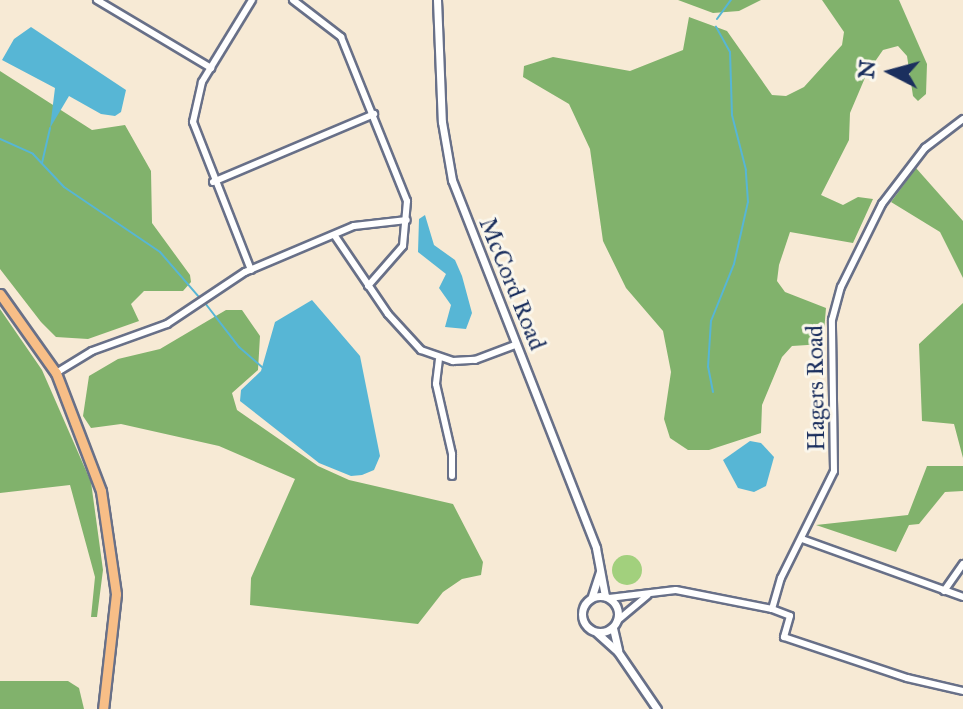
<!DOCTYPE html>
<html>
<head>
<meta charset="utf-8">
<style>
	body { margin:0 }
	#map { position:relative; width:963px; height:709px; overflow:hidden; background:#f7ead5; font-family:"IM FELL Great Primer",serif }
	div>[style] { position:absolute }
	.green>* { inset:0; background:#a2d07d }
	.round { border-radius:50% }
	.forest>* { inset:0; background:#81b26c }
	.water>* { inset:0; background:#57b6d5 }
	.stream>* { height:2px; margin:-1px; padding:0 1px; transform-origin:1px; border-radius:1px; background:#57b6d5 }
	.roads { filter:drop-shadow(2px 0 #687088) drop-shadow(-2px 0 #687088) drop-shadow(0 2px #687088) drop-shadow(0 -2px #687088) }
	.minor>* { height:6px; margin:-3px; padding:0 3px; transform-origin:3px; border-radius:3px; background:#fff }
	.tertiary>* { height:7px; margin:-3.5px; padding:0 3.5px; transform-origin:3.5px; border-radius:3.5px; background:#fff }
	.tertiary>.ring { margin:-3.5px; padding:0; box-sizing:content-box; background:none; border:7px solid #fff; border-radius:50% }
	.primary>* { height:9px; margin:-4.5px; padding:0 4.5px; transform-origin:4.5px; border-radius:4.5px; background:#f7be87 }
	span { translate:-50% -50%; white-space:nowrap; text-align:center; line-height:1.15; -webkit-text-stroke:6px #fbf7ec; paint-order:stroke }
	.street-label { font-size:24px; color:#1b2f5e }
	.north { position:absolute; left:851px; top:32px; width:80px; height:80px; -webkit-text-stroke:6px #fbf7ec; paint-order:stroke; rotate:276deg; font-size:22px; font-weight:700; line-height:32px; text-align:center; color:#1b2f5e }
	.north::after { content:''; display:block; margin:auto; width:28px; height:36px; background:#1b2f5e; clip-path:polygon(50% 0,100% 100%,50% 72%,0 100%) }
</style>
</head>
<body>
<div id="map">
	<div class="green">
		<i class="round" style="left:612px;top:555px;width:30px;height:30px"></i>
	</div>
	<div class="forest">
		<i style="clip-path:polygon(678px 0,761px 0,739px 11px,713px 13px)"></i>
		<i style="clip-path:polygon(822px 0,899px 0,927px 64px,926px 94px,918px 101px,913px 96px,907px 56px,898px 46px,883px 50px,867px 73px,850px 113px,849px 140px,821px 195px,843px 205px,858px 197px,873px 199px,853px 243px,790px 232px,779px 265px,777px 281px,785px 292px,826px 308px,823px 344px,792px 346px,782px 357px,762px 405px,761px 433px,709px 450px,688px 450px,670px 438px,664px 419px,671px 372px,663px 331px,626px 288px,603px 241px,590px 149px,569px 104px,523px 77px,524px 66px,553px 57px,630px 71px,683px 50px,689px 17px,727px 31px,772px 95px,786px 96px,804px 87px,842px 45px,844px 32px)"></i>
		<i style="clip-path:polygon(0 71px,92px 130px,125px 125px,151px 171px,152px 223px,190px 275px,191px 282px,183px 291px,144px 291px,131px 304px,139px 321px,88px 339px,56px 337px,41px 322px,0 269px)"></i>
		<i style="clip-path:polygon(916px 168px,963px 221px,963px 278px,940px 232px,891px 202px)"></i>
		<i style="clip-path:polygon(963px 303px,963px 458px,954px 424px,922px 421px,919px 344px)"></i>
		<i style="clip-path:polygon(0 309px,42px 370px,91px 482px,103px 570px,97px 617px,91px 617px,95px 577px,70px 485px,0 493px)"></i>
		<i style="clip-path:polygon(226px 310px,242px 310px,260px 336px,258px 370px,232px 393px,237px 410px,318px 466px,349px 480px,453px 504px,483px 562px,481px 575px,462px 579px,443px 592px,418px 624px,250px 605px,251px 578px,295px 479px,219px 446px,121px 424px,91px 428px,83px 416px,89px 376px,118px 359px,160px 349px)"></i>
		<i style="clip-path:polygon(927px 466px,963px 466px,963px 491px,945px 492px,919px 524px,909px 525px,896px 552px,816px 525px,908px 515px)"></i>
		<i style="clip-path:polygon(0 681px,68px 681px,79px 688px,84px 709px,0 709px)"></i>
	</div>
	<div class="water">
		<i style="clip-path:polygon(31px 27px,126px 90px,121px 112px,115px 116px,101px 114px,69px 96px,50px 128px,55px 88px,2px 60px,14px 39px)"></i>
		<i style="clip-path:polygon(425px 215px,434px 245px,455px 260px,462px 276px,472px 313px,466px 329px,445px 327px,451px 305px,439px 288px,446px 274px,418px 252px,419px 219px)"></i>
		<i style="clip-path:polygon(312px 300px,360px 356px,380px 456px,374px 470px,362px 475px,351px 476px,319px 463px,240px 401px,241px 390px,261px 371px,275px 322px)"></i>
		<i style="clip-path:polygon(750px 441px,761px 443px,774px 457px,766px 486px,754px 492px,738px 488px,723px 460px)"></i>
	</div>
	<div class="stream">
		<i style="left:717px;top:19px;width:24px;rotate:-54deg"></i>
		<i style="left:0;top:139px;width:36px;rotate:24deg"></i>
		<i style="left:33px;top:154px;width:45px;rotate:46.8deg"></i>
		<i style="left:64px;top:187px;width:116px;rotate:34.1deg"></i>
		<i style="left:160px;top:252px;width:60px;rotate:49.1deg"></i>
		<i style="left:42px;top:163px;width:36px;rotate:-77deg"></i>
		<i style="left:205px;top:303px;width:56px;rotate:52.3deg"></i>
		<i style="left:239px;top:347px;width:33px;rotate:41deg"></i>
		<i style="left:713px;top:392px;width:25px;rotate:-101deg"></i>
		<i style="left:708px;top:367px;width:46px;rotate:-86.3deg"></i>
		<i style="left:711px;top:321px;width:61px;rotate:-68deg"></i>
		<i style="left:734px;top:264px;width:64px;rotate:-77.3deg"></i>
		<i style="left:748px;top:202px;width:32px;rotate:-94deg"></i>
		<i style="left:746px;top:170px;width:57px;rotate:-104.3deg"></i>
		<i style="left:732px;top:115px;width:63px;rotate:-91.8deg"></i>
		<i style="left:730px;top:52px;width:29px;rotate:-119deg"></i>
	</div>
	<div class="roads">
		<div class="minor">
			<i style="left:97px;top:0;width:133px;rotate:30.8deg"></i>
			<i style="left:293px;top:0;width:61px;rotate:37.6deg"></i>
			<i style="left:341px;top:37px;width:177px;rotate:68.1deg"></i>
			<i style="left:407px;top:201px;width:45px;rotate:95.1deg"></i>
			<i style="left:403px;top:246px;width:53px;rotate:131.2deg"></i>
			<i style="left:213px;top:182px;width:175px;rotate:-22.9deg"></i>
			<i style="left:335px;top:236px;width:94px;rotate:55.8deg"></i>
			<i style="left:388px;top:314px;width:49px;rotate:47.5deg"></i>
			<i style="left:421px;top:350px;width:34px;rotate:19deg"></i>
			<i style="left:453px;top:361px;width:22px;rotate:-3deg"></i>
			<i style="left:475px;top:360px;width:43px;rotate:-20.6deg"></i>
			<i style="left:251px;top:270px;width:159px;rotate:-111.4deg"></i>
			<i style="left:193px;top:122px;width:41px;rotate:-77.3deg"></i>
			<i style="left:202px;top:82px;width:96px;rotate:-58.6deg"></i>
			<i style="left:439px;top:359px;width:25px;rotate:97deg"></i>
			<i style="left:436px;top:384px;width:72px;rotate:77.1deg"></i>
			<i style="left:452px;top:454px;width:22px;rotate:90deg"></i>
			<i style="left:56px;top:373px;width:42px;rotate:-31.4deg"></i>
			<i style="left:92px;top:351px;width:80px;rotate:-19.8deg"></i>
			<i style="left:167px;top:324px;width:94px;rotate:-33.7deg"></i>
			<i style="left:245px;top:272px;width:118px;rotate:-22.9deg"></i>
			<i style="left:354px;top:226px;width:53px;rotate:-6.5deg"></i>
			<i style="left:802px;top:539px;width:171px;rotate:19.8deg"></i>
			<i style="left:944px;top:591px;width:33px;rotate:-55deg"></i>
			<i style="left:609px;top:598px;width:67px;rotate:-6.8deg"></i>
			<i style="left:676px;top:590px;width:98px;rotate:11.2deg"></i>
			<i style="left:772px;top:609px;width:32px;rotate:-74deg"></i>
			<i style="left:781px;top:578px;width:119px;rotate:-63.6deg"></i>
			<i style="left:834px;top:471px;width:151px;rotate:-90.8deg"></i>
			<i style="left:832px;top:320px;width:34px;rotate:-75deg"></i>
			<i style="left:841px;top:287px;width:93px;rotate:-63.7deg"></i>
			<i style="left:882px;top:204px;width:71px;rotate:-52.5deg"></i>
			<i style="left:925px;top:148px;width:48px;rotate:-37.3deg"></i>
			<i style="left:772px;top:609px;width:19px;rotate:21deg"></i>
			<i style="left:790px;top:616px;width:22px;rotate:106deg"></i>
			<i style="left:784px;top:637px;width:130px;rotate:18.4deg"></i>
			<i style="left:907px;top:678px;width:57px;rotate:13.1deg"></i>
			<i style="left:617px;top:621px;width:40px;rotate:-40deg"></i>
		</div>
		<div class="tertiary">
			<i style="left:437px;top:0;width:122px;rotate:87.7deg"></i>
			<i style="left:442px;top:122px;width:59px;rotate:80.2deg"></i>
			<i style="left:452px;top:180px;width:395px;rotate:68.6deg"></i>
			<i style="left:596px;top:548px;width:49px;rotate:79.4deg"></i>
			<i class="ring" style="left:582px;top:596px;width:29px;height:29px"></i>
			<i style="left:592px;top:596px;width:26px;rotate:-72deg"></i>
			<i style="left:613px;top:628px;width:23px;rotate:77deg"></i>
			<i style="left:597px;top:633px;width:28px;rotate:42deg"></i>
			<i style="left:618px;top:652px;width:69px;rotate:55.6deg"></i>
		</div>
		<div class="primary">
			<i style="left:0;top:294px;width:97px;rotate:54.7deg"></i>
			<i style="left:56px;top:373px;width:126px;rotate:69.1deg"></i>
			<i style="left:101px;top:491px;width:104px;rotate:81.7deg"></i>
			<i style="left:116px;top:594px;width:116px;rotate:96.4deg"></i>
		</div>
	</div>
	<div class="street-label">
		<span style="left:512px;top:284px;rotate:68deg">McCord Road</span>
		<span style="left:816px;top:388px;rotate:-91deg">Hagers Road</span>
	</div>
	<div class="north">N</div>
</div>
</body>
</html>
